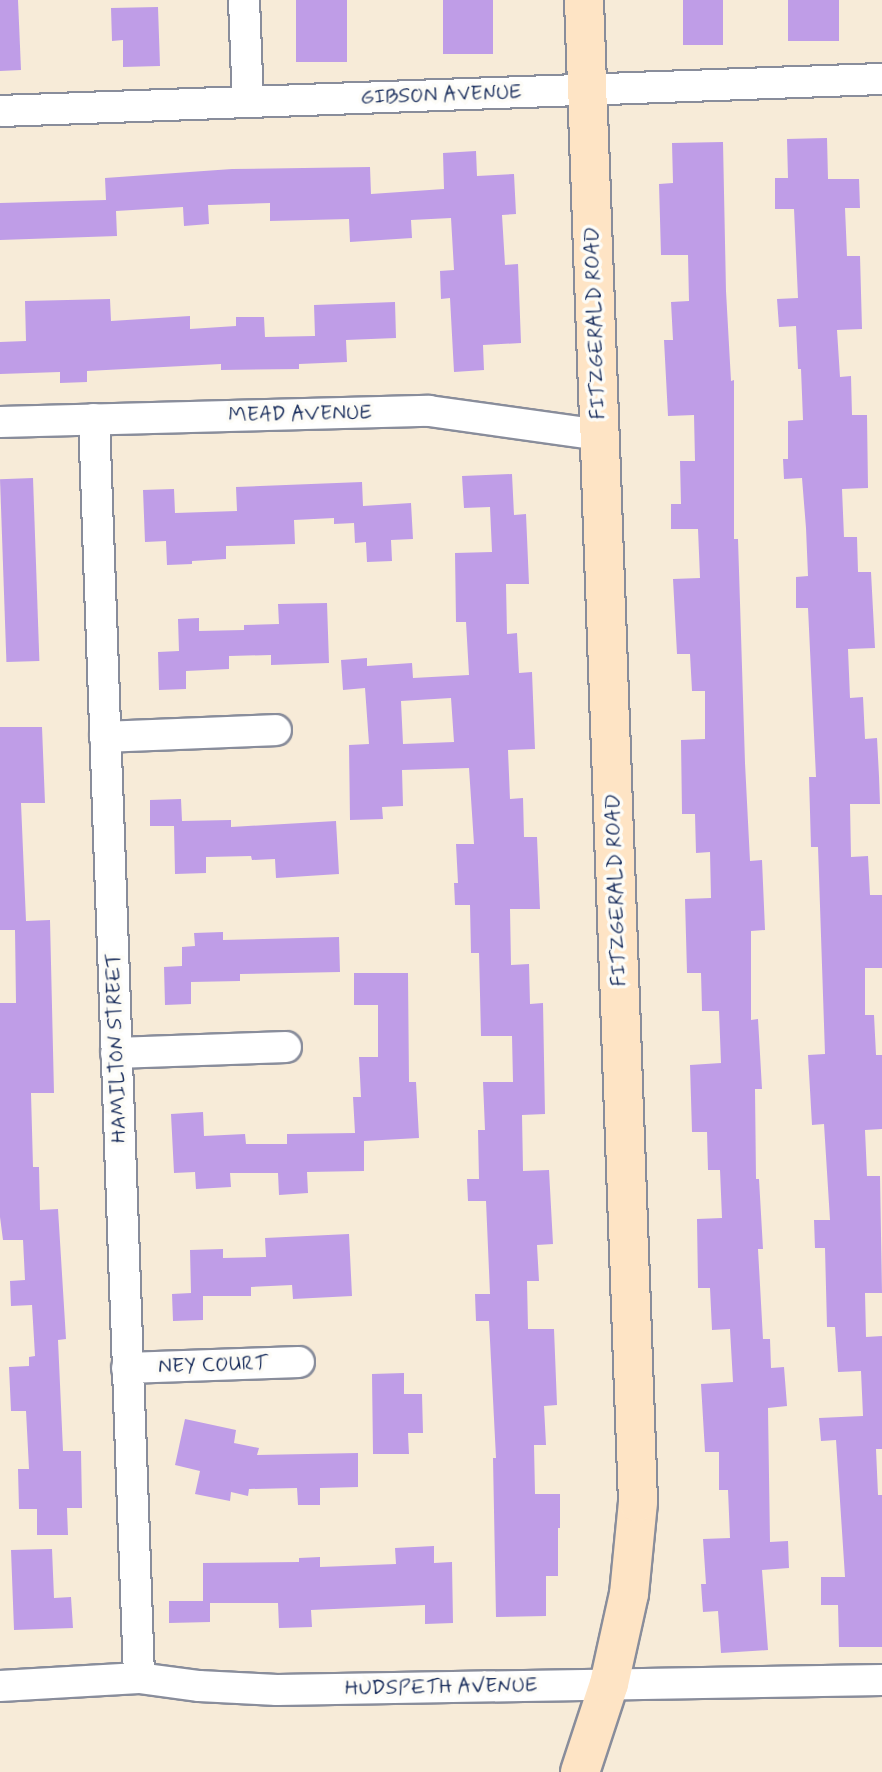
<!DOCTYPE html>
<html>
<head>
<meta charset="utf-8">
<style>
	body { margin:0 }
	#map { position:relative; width:882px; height:1772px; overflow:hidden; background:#f7ebd8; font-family:Mynerve,sans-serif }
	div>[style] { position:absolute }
	.building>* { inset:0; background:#bf9de7; transform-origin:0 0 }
	.roads { filter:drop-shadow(2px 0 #898d9b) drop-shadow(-2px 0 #898d9b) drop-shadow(0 2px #898d9b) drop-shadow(0 -2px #898d9b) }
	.minor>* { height:30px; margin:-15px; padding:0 15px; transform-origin:15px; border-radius:15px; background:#fff }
	.secondary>* { height:38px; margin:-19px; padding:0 19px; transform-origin:19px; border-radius:19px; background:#fee4c5 }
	span { translate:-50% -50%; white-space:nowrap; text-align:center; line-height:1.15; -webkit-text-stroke:7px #fdfcf7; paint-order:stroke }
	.street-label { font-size:21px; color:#1b2f5e }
</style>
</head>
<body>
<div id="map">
	<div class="building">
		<i style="clip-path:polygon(0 0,18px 0,21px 70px,0 71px)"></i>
		<i style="left:296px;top:0;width:51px;height:62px"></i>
		<i style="left:443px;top:0;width:50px;height:54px"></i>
		<i style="left:683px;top:0;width:40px;height:45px"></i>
		<i style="left:788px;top:0;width:51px;height:41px"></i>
		<i style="clip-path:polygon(158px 7px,160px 66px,123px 67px,123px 40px,112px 41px,111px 8px)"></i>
		<i style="clip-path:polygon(827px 138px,828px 179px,859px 179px,860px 208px,845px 208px,847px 256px,860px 256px,862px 329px,837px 330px,840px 377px,851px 376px,852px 415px,867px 415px,868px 488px,842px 489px,844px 537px,857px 537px,858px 572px,871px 572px,875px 648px,848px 649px,850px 698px,863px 697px,865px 739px,877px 738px,879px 776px,880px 804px,850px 804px,851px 857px,868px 856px,870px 895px,882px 895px,882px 968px,865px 968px,865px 1015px,874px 1015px,876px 1055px,882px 1055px,882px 1129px,865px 1130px,867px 1176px,880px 1176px,882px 1293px,865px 1293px,866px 1337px,882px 1336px,882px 1449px,876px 1449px,878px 1495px,882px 1495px,882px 1647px,839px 1647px,838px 1605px,821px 1605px,821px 1577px,845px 1577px,836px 1440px,821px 1441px,819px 1418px,863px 1416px,861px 1371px,838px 1372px,835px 1327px,827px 1327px,825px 1248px,815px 1248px,814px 1220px,830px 1220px,824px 1124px,812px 1125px,808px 1055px,825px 1054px,818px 847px,811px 847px,809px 777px,816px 777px,808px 608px,796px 608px,796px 577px,808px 576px,806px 528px,802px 478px,784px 479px,783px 459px,788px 459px,788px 421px,803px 420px,801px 369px,798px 369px,796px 326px,779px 327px,777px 299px,798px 298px,794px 209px,775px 209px,775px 178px,788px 178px,787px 139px)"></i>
		<i style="clip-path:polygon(723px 142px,726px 291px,731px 381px,734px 380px,734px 539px,738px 539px,745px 763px,750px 861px,762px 860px,765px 930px,751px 931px,751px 1020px,758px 1019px,762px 1089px,755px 1089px,756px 1179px,759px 1179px,763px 1249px,758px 1249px,763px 1339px,770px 1339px,771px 1368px,784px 1367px,787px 1406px,768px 1408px,770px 1542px,788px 1541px,789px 1568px,762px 1570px,768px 1650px,721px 1653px,718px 1611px,703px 1612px,701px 1584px,706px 1584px,703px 1539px,730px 1538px,728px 1490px,719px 1490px,719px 1452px,705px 1452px,701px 1384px,733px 1382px,730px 1329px,712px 1330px,710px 1288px,698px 1288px,697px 1219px,722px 1218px,720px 1170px,708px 1170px,707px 1132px,692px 1132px,690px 1065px,721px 1063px,719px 1011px,702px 1011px,701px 973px,687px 973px,685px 899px,711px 898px,710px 852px,696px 853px,695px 814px,682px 814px,681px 740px,705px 739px,705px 691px,692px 691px,690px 654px,677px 654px,673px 579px,700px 578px,698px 529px,671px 529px,671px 504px,681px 504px,680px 461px,695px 461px,694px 415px,668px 416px,664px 340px,673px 340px,671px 302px,689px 301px,688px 255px,661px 255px,659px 184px,673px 183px,672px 143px)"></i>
		<i style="clip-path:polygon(476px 151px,477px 176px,514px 174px,516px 214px,502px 215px,505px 265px,518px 264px,521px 343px,483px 345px,484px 370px,454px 372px,450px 298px,441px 299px,440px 271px,454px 270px,451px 218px,411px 220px,412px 238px,350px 242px,349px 219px,270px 221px,270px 203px,208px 205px,209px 224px,184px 226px,183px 207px,116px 211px,117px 236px,0 240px,0 203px,106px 200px,105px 178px,232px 169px,370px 167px,371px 194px,444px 189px,443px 153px)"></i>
		<i style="clip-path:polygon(110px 299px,111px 321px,190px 316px,190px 329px,236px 326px,236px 317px,264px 317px,265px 337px,315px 336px,314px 305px,395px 302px,396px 338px,346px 340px,347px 362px,299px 364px,299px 369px,221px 370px,221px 364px,87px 371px,87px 382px,60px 383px,60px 372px,0 374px,0 342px,26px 341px,25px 301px)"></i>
		<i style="clip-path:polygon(evenodd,512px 474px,514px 515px,526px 514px,529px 584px,506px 584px,507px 634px,517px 633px,519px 673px,532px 672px,535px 749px,508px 750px,510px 799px,523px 798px,524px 837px,537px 837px,540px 909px,510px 909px,511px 965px,529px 964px,530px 1004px,543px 1003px,545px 1114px,522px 1115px,523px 1171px,549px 1170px,553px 1244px,537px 1245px,539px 1281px,527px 1281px,528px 1329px,554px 1329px,557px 1405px,544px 1406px,546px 1445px,534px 1445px,535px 1494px,560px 1494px,560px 1528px,558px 1528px,558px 1576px,546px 1576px,546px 1616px,496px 1617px,493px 1458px,496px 1458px,489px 1321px,476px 1321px,475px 1294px,490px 1294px,486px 1201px,468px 1201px,467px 1179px,479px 1179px,478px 1130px,485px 1130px,483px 1082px,513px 1082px,512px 1036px,481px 1036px,479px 953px,471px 953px,470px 905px,455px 905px,454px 883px,458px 883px,456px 844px,474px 844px,469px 768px,402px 770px,403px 806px,382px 807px,383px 819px,350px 820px,349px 745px,369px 744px,365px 688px,343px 690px,341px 660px,367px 658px,367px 666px,412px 663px,413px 678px,469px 675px,466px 622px,456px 622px,455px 553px,492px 552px,490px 507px,464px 508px,462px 476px,512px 474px,451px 698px,454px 742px,403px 744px,401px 701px,451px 698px)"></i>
		<i style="left:33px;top:478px;width:183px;height:33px;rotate:88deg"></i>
		<i style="clip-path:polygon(362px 482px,363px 506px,411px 503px,413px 539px,391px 540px,392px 561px,367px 562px,366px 542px,355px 543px,354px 523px,334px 524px,334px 518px,294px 520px,295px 544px,226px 546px,226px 559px,192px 561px,192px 564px,167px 565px,166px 541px,145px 542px,143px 490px,174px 489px,175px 513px,237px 511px,236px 487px)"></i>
		<i style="clip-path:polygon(327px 603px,329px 663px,271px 665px,271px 655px,229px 656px,229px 669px,186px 671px,186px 689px,159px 690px,158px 652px,179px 651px,178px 619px,199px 618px,199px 631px,244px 630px,244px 625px,279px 624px,278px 604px)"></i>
		<i style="clip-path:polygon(0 727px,42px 727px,45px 803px,21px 803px,26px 921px,50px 920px,54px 1093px,31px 1093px,33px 1167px,39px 1167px,40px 1210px,58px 1209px,66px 1339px,58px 1340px,63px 1451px,81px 1451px,82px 1508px,67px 1508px,68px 1535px,37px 1535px,37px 1509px,19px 1509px,18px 1469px,29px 1469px,26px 1411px,11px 1411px,9px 1367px,29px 1366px,29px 1357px,35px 1356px,32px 1305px,11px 1306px,10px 1281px,25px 1280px,23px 1240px,3px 1240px,0 1217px,0 1003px,16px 1003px,15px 930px,0 930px)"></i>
		<i style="clip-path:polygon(181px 799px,182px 821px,231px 820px,231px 827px,336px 821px,339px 874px,276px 878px,275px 859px,252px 860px,251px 856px,206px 857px,206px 873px,175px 874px,174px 826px,150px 826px,150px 800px)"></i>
		<i style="clip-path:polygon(223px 932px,223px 940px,339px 937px,340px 972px,240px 974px,240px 981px,191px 982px,191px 1004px,165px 1005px,164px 967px,182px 966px,182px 947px,195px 946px,194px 933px)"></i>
		<i style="clip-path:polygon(354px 973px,408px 973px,409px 1082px,416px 1082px,419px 1138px,364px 1141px,364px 1171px,307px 1172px,308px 1193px,279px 1195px,278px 1173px,230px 1173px,231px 1187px,196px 1189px,195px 1172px,174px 1173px,171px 1114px,203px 1112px,204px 1136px,245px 1134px,246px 1144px,287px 1144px,287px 1134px,355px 1133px,353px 1097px,361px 1097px,359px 1057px,378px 1057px,378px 1005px,354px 1005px)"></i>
		<i style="clip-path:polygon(349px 1234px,352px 1296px,293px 1299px,292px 1285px,251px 1287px,251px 1296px,203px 1296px,203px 1320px,173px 1321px,172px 1294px,191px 1293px,190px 1250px,223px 1249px,223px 1258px,266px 1257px,265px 1238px)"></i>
		<i style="clip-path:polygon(404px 1373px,404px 1394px,422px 1394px,423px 1433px,408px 1433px,409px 1454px,373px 1454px,372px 1374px)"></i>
		<i style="clip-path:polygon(185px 1419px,236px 1430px,234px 1443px,259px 1448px,257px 1455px,358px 1453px,358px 1487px,320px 1488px,320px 1505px,298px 1505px,297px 1488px,249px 1489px,248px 1496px,231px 1492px,230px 1501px,195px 1494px,200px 1471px,175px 1465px)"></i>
		<i style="clip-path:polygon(434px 1546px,434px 1563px,452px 1562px,453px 1623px,425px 1624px,425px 1605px,311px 1610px,312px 1627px,279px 1628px,278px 1603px,210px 1603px,210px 1622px,169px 1623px,169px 1601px,203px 1601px,203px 1563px,299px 1562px,299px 1558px,320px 1557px,320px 1567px,396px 1564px,395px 1548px)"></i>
		<i style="clip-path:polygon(52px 1549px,54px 1598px,71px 1597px,73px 1628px,14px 1630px,11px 1550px)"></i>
	</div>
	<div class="roads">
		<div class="minor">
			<i style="left:244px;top:0;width:102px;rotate:87.8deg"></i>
			<i style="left:0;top:111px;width:883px;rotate:-2.08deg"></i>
			<i style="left:94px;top:419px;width:1260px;rotate:87.95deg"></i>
			<i style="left:0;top:422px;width:429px;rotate:-1.5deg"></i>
			<i style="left:429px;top:411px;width:172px;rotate:8deg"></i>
			<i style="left:105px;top:737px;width:171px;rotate:-2.3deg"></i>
			<i style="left:116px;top:1053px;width:170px;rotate:-2deg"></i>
			<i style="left:127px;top:1368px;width:172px;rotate:-2deg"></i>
			<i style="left:0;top:1686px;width:139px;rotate:-3.3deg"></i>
			<i style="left:139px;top:1678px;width:61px;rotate:7.6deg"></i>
			<i style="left:199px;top:1686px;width:78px;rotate:2.9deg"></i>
			<i style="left:277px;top:1690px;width:605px;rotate:-0.95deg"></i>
		</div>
		<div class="secondary">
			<i style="left:580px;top:1772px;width:93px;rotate:-71.8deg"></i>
			<i style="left:609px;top:1684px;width:92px;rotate:-77.5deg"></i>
			<i style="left:629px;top:1594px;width:92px;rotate:-84.4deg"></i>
			<i style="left:638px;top:1502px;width:1503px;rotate:-92.06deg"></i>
		</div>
	</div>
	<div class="street-label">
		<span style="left:441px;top:95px;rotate:-2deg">GIBSON AVENUE</span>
		<span style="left:595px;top:323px;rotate:-92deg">FITZGERALD ROAD</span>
		<span style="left:300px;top:414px;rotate:-1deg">MEAD AVENUE</span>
		<span style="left:616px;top:890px;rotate:-92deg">FITZGERALD ROAD</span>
		<span style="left:116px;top:1048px;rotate:-92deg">HAMILTON STREET</span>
		<span style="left:213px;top:1365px;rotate:-2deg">NEY COURT</span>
		<span style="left:441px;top:1687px;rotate:-1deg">HUDSPETH AVENUE</span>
	</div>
</div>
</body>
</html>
